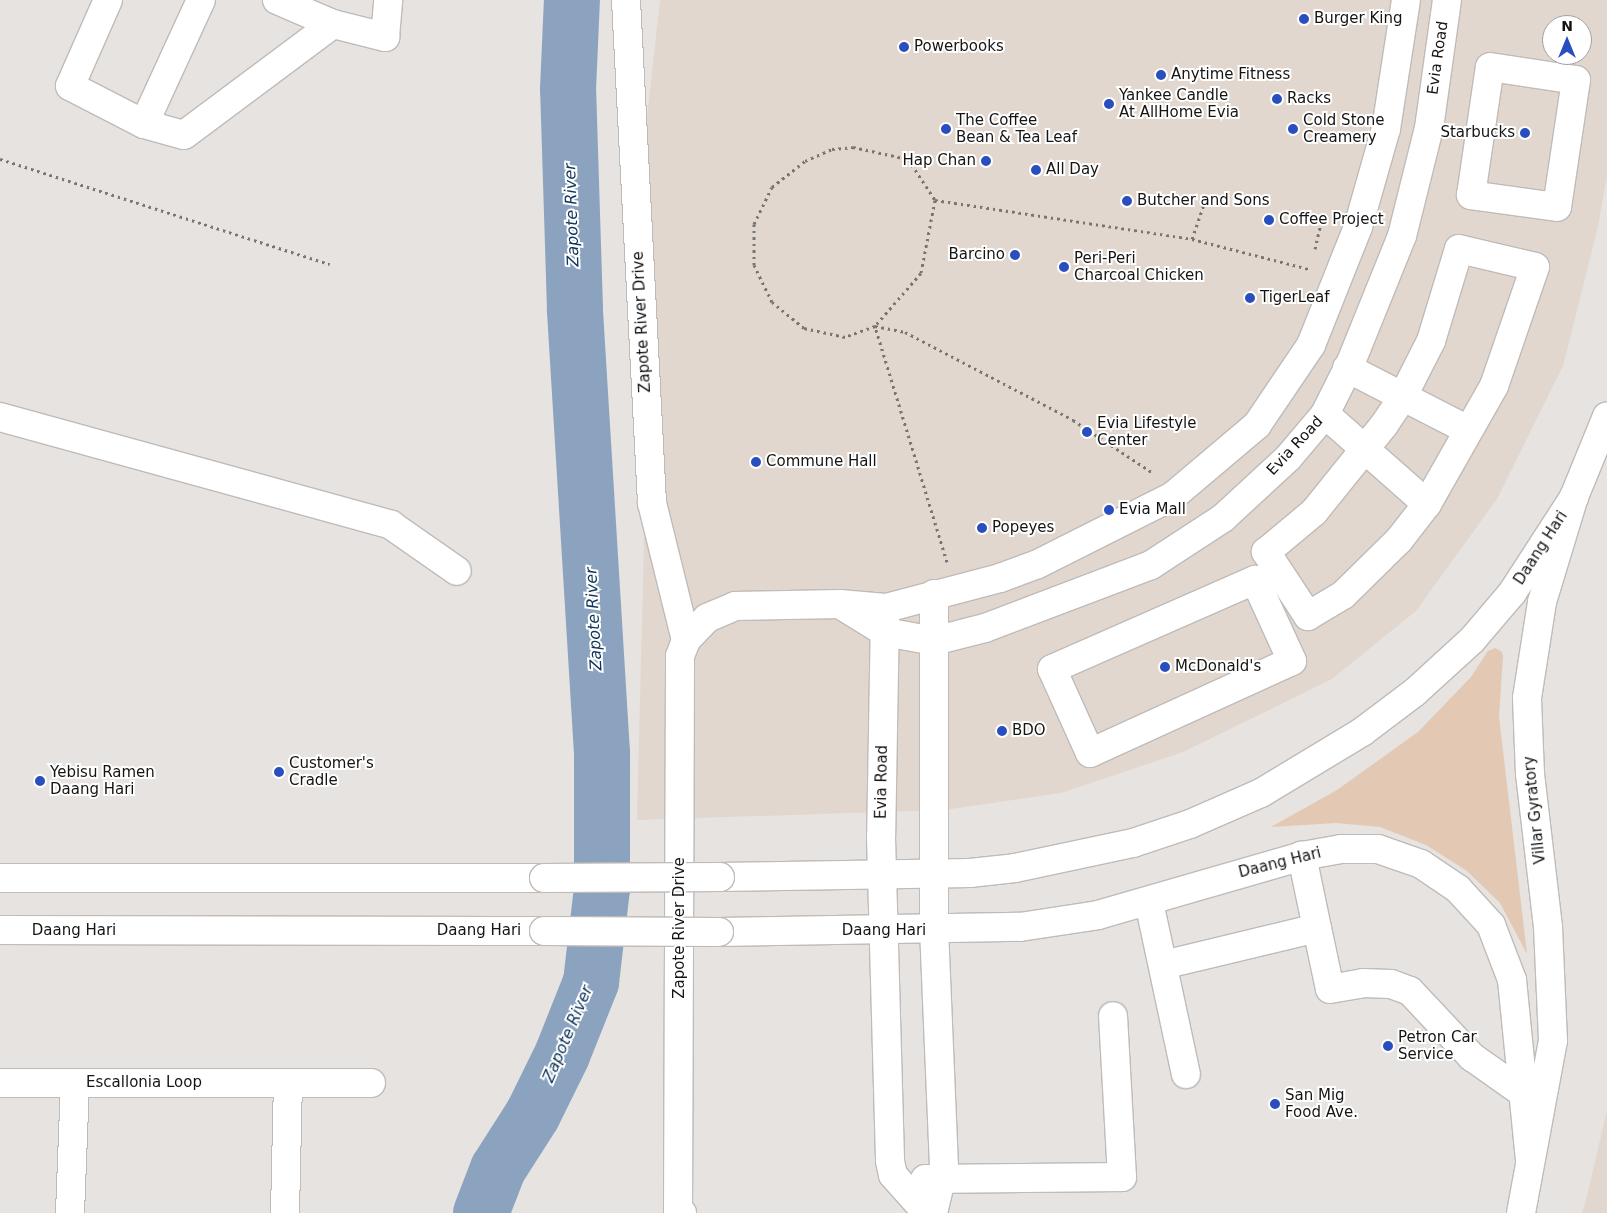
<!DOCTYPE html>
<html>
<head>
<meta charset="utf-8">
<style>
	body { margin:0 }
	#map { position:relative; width:1607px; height:1213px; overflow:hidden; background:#e6e3e0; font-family:"DejaVu Sans",sans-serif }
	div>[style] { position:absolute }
	.built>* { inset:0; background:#e2d7cf }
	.green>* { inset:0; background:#e3c8b3 }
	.river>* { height:56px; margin:-28px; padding:0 28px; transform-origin:28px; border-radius:28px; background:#8ba3bf }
	.path>* { height:3px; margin-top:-1.5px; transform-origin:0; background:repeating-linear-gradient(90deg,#787674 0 2.5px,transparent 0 6.5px) }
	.roads { filter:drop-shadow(1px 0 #bfbbb8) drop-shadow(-1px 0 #bfbbb8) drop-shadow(0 1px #bfbbb8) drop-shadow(0 -1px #bfbbb8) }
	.minor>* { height:28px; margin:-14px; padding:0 14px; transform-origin:14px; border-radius:14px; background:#fff }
	.major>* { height:28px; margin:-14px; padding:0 14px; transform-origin:14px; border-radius:14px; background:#fff }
	.bridges { filter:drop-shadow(1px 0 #bfbbb8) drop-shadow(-1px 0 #bfbbb8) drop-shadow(0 1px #bfbbb8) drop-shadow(0 -1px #bfbbb8) }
	.major-bridge>* { height:28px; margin:-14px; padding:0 14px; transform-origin:14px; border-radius:14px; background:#fff }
	.dots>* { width:14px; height:14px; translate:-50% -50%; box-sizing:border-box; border:2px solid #fff; border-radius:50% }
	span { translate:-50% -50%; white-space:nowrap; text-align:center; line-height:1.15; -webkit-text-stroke:4px #fff; paint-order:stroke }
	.poi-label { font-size:15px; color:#151413 }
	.left { translate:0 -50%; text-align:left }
	.right { translate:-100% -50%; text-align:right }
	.street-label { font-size:15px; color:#151413 }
	.water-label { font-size:16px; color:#0e355a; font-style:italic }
	.north { position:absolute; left:1542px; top:15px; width:50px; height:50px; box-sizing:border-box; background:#fff; border:1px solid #a1a1a1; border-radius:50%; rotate:0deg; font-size:14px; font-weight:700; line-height:20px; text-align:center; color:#151413 }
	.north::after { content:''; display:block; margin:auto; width:18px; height:22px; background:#294ebd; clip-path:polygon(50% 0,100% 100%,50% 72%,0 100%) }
</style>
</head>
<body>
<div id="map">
	<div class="built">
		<i style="clip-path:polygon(evenodd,660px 0,1607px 0,1607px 177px,1597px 231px,1563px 366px,1497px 499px,1416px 611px,1332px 679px,1183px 752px,1061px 793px,944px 810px,637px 820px,645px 499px,635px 226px,660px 0,1552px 25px,1582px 25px,1582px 55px,1552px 55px,1552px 25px)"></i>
		<i style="clip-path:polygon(1607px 1110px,1607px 1213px,1582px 1213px,1585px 1204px)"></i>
	</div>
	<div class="green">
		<i style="clip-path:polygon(1495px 648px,1502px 652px,1503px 656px,1499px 717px,1527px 954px,1500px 903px,1467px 871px,1426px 845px,1380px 827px,1336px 823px,1271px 827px,1337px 790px,1418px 732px,1471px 677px,1488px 651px)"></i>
	</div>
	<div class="river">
		<i style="left:481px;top:1213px;width:47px;rotate:-68.9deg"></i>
		<i style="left:498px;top:1169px;width:65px;rotate:-57.5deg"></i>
		<i style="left:533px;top:1114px;width:66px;rotate:-63.8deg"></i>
		<i style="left:562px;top:1055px;width:79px;rotate:-68.3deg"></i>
		<i style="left:591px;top:982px;width:94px;rotate:-83.3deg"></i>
		<i style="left:602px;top:889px;width:136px;rotate:-90deg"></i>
		<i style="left:602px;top:753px;width:445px;rotate:-93.5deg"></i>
		<i style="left:575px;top:309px;width:219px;rotate:-91.8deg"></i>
		<i style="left:568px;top:90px;width:90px;rotate:-87.5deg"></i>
	</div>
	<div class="path">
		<i style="left:853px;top:147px;width:56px;rotate:12.3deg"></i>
		<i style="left:908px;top:159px;width:49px;rotate:56.6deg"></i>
		<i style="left:935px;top:200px;width:74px;rotate:100.9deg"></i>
		<i style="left:921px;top:273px;width:70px;rotate:131deg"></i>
		<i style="left:875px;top:326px;width:32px;rotate:160deg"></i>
		<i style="left:845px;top:337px;width:42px;rotate:-167.6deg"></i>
		<i style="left:804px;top:328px;width:41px;rotate:-140.9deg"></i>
		<i style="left:772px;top:302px;width:41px;rotate:-115.9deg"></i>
		<i style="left:754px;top:265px;width:41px;rotate:-90deg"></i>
		<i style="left:754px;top:224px;width:41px;rotate:-64.1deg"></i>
		<i style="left:772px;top:187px;width:42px;rotate:-38.2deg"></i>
		<i style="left:805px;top:161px;width:30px;rotate:-24deg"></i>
		<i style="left:832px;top:149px;width:21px;rotate:-5deg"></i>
		<i style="left:0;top:159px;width:346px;rotate:17.7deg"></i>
		<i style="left:935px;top:200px;width:260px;rotate:8.6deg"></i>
		<i style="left:1192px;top:239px;width:121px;rotate:14.4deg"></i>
		<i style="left:1192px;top:239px;width:37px;rotate:-71deg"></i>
		<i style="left:1315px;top:249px;width:32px;rotate:-77deg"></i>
		<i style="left:947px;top:562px;width:247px;rotate:-107deg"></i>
		<i style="left:875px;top:326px;width:31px;rotate:11deg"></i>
		<i style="left:905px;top:332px;width:190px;rotate:27.6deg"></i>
		<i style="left:1073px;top:420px;width:96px;rotate:33.5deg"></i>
	</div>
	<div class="roads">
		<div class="minor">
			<i style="left:108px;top:0;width:94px;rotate:113.8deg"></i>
			<i style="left:70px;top:86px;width:83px;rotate:27.2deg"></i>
			<i style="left:144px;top:124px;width:41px;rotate:15.4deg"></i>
			<i style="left:184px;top:135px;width:186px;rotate:-36.7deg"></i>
			<i style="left:277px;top:0;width:61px;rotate:23.2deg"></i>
			<i style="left:333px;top:24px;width:54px;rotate:14deg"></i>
			<i style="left:385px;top:37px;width:37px;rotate:-85deg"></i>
			<i style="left:626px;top:0;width:504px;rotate:87.04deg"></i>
			<i style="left:652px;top:503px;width:141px;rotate:76.1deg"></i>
			<i style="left:1490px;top:67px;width:87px;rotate:8.6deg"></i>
			<i style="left:1576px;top:80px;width:128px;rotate:98.5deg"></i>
			<i style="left:1557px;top:207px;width:87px;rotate:-172.1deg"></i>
			<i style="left:1471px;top:195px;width:129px;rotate:-81.6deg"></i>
			<i style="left:144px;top:124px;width:136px;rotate:-65.3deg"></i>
			<i style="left:1459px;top:249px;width:78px;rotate:13.3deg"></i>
			<i style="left:1535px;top:267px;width:126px;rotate:109deg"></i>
			<i style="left:1494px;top:386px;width:136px;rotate:119.6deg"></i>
			<i style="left:1427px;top:504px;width:46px;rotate:127.9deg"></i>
			<i style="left:1399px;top:540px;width:78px;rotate:135.5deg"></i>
			<i style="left:1343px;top:595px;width:41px;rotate:149deg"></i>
			<i style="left:1308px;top:616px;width:77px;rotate:-123.3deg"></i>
			<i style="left:1266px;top:552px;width:62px;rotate:-39.8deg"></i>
			<i style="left:1314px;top:512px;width:112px;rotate:-51.2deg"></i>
			<i style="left:1384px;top:425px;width:32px;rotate:-56deg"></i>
			<i style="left:1402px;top:398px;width:64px;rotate:-63deg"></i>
			<i style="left:1431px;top:341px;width:96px;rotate:-73.1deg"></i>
			<i style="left:1347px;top:368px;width:136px;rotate:27.1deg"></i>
			<i style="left:1325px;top:414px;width:136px;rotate:41.4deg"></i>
			<i style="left:0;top:417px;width:406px;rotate:15.4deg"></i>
			<i style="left:391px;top:525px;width:80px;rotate:34.9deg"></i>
			<i style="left:1255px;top:580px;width:89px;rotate:65.4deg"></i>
			<i style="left:1292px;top:661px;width:222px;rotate:155.5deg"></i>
			<i style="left:1090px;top:753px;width:92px;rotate:-114.3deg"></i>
			<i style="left:1052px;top:669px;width:222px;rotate:-23.7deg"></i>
			<i style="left:843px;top:606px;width:49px;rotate:31.8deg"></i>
			<i style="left:885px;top:632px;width:50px;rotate:10.4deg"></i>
			<i style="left:934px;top:641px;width:53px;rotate:-14.3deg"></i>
			<i style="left:985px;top:628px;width:178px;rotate:-20.8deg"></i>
			<i style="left:1151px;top:565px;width:86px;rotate:-33.1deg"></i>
			<i style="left:1223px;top:518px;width:88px;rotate:-42.7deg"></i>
			<i style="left:1288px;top:458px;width:57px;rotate:-49.9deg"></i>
			<i style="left:1325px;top:414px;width:58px;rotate:-63.4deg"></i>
			<i style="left:1351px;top:362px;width:136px;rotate:-68deg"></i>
			<i style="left:1402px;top:236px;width:111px;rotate:-76deg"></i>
			<i style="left:1429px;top:128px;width:129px;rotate:-82deg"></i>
			<i style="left:885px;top:614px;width:223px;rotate:91deg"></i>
			<i style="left:881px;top:837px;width:324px;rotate:88.4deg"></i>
			<i style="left:890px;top:1161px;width:14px;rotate:78deg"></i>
			<i style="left:893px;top:1175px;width:51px;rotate:48.2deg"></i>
			<i style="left:1149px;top:902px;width:176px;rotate:77.9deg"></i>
			<i style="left:1317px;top:928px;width:62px;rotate:78deg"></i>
			<i style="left:1330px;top:989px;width:34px;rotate:-10deg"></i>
			<i style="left:1363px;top:983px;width:28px;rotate:2deg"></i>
			<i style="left:1391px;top:984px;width:20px;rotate:20deg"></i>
			<i style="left:1410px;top:991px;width:91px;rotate:46.8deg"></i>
			<i style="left:1472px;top:1057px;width:62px;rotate:35.2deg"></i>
			<i style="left:1163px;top:965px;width:158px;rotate:-13.5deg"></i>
			<i style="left:1317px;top:928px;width:74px;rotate:-101.8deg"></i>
			<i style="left:0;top:1083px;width:371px"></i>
			<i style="left:925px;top:1179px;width:197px;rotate:-0.6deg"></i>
			<i style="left:1122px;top:1177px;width:161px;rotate:-93.2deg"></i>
			<i style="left:70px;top:1213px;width:130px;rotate:-87.8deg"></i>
			<i style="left:285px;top:1213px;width:130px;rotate:-88.7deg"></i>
			<i style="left:682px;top:1213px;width:4px;rotate:180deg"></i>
			<i style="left:678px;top:1213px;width:557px;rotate:-89.79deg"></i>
			<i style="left:680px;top:656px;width:17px;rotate:-69deg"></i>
			<i style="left:686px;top:640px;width:30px;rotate:-46deg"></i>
			<i style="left:707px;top:618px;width:30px;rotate:-23deg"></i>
			<i style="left:735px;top:606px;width:105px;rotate:-1.1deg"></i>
			<i style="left:840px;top:604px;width:46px;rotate:5deg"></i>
			<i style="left:886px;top:608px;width:118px;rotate:-14.7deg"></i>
			<i style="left:1000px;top:578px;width:40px;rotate:-20.2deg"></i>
			<i style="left:1038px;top:564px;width:151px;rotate:-26.7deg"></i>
			<i style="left:1173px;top:496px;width:110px;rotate:-40.2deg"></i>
			<i style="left:1257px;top:425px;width:97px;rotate:-56deg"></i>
			<i style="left:1311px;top:345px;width:127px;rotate:-68.3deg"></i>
			<i style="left:1358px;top:227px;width:102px;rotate:-74.1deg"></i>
			<i style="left:1386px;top:129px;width:131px;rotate:-81.2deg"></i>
			<i style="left:933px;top:1213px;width:47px;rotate:-76.6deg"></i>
			<i style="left:944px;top:1167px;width:236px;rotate:-92.4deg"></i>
			<i style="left:934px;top:931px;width:337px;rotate:-90deg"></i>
		</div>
		<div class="major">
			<i style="left:720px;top:877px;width:250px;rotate:-0.9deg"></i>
			<i style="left:970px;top:873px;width:45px;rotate:-6.3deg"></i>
			<i style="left:1015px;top:868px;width:121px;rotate:-12deg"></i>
			<i style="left:1133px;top:843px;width:60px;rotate:-18.4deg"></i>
			<i style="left:1190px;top:824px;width:77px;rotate:-23.6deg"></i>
			<i style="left:1261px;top:793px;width:118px;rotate:-31.1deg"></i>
			<i style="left:1362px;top:732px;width:66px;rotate:-37deg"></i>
			<i style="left:1415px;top:692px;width:77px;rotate:-42.4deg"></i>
			<i style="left:1472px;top:640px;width:62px;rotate:-49.6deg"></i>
			<i style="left:1512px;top:593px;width:114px;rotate:-57.1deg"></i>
			<i style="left:0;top:878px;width:544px"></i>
			<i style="left:0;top:930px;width:544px;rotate:0.11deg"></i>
			<i style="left:719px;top:932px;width:301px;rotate:-1deg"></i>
			<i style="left:1020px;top:927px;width:79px;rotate:-8.7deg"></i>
			<i style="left:1098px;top:915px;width:212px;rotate:-16.1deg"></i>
			<i style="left:1302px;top:856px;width:40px;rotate:-10deg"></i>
			<i style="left:1341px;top:849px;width:37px"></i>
			<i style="left:1378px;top:849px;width:46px;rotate:19.2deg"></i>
			<i style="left:1421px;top:864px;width:45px;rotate:34deg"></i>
			<i style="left:1458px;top:889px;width:49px;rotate:47.5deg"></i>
			<i style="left:1491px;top:925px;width:59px;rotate:69.1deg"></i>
			<i style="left:1512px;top:980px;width:181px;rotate:84.3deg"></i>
			<i style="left:1521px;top:1213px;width:175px;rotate:-79.5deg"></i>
			<i style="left:1553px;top:1041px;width:114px;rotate:-92.5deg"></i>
			<i style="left:1548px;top:927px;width:154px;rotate:-96.7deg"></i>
			<i style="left:1530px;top:774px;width:76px;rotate:-92.3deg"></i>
			<i style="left:1527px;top:698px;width:97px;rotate:-81.1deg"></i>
			<i style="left:1542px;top:602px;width:110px;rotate:-73.1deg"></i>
			<i style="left:1574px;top:497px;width:87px;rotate:-67.8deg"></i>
		</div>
	</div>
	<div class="bridges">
		<div class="major-bridge">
			<i style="left:544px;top:878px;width:176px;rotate:-0.3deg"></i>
			<i style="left:544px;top:931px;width:175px;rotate:0.3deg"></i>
		</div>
	</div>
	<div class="dots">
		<i style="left:1304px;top:19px;background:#294ebd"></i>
		<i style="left:904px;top:47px;background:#294ebd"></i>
		<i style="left:1161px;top:75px;background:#294ebd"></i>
		<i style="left:1277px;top:99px;background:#294ebd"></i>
		<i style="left:1109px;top:104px;background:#294ebd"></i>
		<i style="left:946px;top:129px;background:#294ebd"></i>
		<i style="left:1293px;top:129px;background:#294ebd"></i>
		<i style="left:1525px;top:133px;background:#294ebd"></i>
		<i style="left:986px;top:161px;background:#294ebd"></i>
		<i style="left:1036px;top:170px;background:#294ebd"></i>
		<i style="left:1127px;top:201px;background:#294ebd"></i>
		<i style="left:1269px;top:220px;background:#294ebd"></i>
		<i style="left:1015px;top:255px;background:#294ebd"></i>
		<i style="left:1064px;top:267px;background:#294ebd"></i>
		<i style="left:1250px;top:298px;background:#294ebd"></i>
		<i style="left:1087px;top:432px;background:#294ebd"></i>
		<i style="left:756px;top:462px;background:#294ebd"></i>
		<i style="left:1109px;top:510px;background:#294ebd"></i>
		<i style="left:982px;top:528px;background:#294ebd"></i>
		<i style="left:1165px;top:667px;background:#294ebd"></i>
		<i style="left:1002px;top:731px;background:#294ebd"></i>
		<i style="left:279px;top:772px;background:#294ebd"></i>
		<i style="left:40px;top:781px;background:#294ebd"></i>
		<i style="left:1388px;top:1046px;background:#294ebd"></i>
		<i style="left:1275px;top:1104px;background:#294ebd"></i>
	</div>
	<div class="poi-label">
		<span class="left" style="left:1314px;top:19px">Burger King</span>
		<span class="left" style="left:914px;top:47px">Powerbooks</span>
		<span class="left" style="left:1171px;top:75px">Anytime Fitness</span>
		<span class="left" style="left:1119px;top:104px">Yankee Candle<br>At AllHome Evia</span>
		<span class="left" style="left:1287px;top:99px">Racks</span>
		<span class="left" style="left:956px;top:129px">The Coffee<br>Bean &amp; Tea Leaf</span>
		<span class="left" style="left:1303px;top:129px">Cold Stone<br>Creamery</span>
		<span class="right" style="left:1515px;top:133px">Starbucks</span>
		<span class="right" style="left:976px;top:161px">Hap Chan</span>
		<span class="left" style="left:1046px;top:170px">All Day</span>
		<span class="left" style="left:1137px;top:201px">Butcher and Sons</span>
		<span class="left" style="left:1279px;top:220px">Coffee Project</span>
		<span class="right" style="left:1005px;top:255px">Barcino</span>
		<span class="left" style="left:1074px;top:267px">Peri-Peri<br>Charcoal Chicken</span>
		<span class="left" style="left:1260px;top:298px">TigerLeaf</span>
		<span class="left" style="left:1097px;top:432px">Evia Lifestyle<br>Center</span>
		<span class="left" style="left:766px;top:462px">Commune Hall</span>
		<span class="left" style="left:1119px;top:510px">Evia Mall</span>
		<span class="left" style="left:992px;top:528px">Popeyes</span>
		<span class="left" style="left:1175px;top:667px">McDonald's</span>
		<span class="left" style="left:1012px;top:731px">BDO</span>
		<span class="left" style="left:289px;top:772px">Customer's<br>Cradle</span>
		<span class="left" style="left:50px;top:781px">Yebisu Ramen<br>Daang Hari</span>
		<span class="left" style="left:1398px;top:1046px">Petron Car<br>Service</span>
		<span class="left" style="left:1285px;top:1104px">San Mig<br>Food Ave.</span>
	</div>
	<div class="street-label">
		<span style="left:1438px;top:58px;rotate:-82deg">Evia Road</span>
		<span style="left:642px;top:322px;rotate:-93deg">Zapote River Drive</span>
		<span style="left:1295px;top:446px;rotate:-47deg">Evia Road</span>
		<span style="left:1541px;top:548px;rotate:-57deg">Daang Hari</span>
		<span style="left:882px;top:782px;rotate:-89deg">Evia Road</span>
		<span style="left:1535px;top:810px;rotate:-96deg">Villar Gyratory</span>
		<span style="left:1280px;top:863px;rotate:-14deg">Daang Hari</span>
		<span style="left:680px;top:928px;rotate:-90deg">Zapote River Drive</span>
		<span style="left:74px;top:931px">Daang Hari</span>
		<span style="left:479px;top:931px">Daang Hari</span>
		<span style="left:884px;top:931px">Daang Hari</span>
		<span style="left:144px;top:1083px">Escallonia Loop</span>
	</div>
	<div class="water-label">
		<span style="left:572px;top:215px;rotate:-92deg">Zapote River</span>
		<span style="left:594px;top:619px;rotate:-93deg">Zapote River</span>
		<span style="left:568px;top:1034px;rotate:-67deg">Zapote River</span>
	</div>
	<div class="north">N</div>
</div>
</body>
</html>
